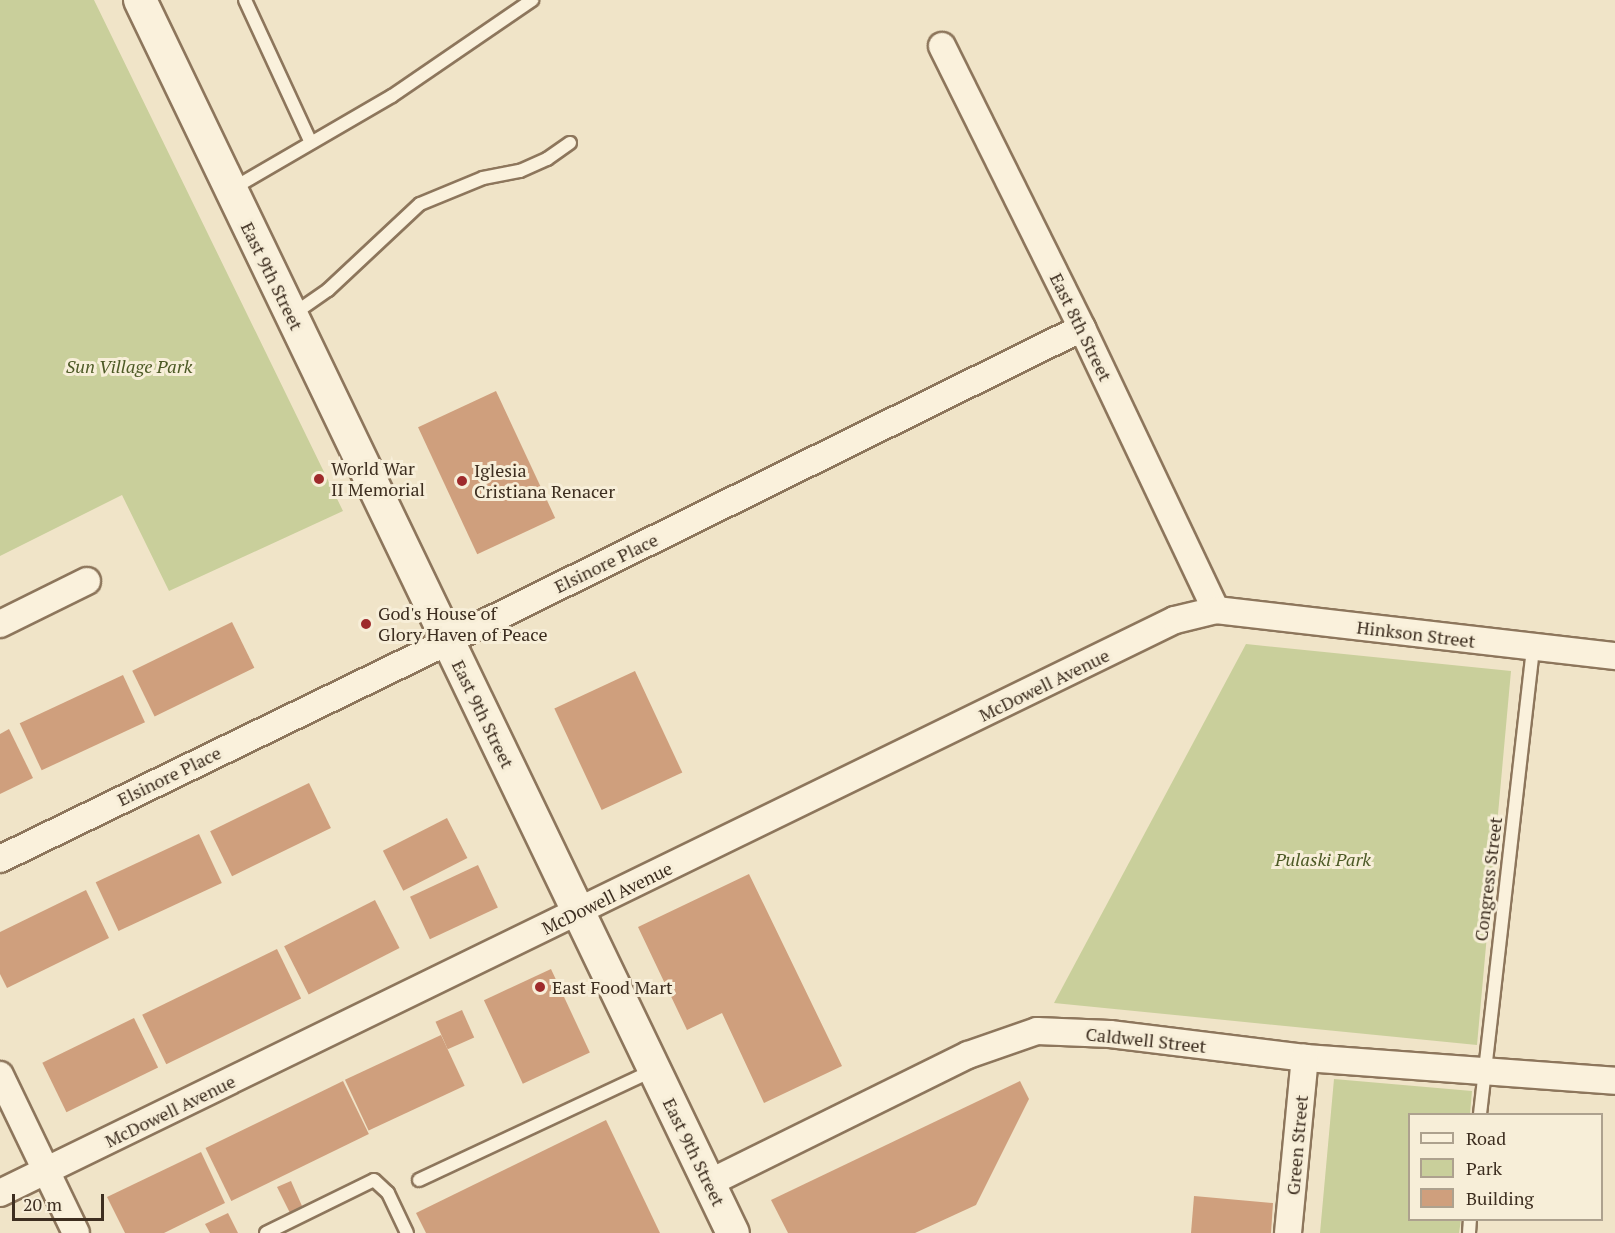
<!DOCTYPE html>
<html>
<head>
<meta charset="utf-8">
<style>
	body { margin:0 }
	#map { position:relative; width:1615px; height:1233px; overflow:hidden; background:#f0e4c8; font-family:"PT Serif",serif }
	div>[style] { position:absolute }
	.green>* { inset:0; background:#c9cf9b }
	.building>* { inset:0; background:#cf9f7d; transform-origin:0 0 }
	.roads { filter:drop-shadow(2px 0 #8d765c) drop-shadow(-2px 0 #8d765c) drop-shadow(0 2px #8d765c) drop-shadow(0 -2px #8d765c) }
	.service>* { height:12px; margin:-6px; padding:0 6px; transform-origin:6px; border-radius:6px; background:#faf1dc }
	.minor>* { height:26px; margin:-13px; padding:0 13px; transform-origin:13px; border-radius:13px; background:#faf1dc }
	.tertiary>* { height:32px; margin:-16px; padding:0 16px; transform-origin:16px; border-radius:16px; background:#faf1dc }
	.dots>* { width:16px; height:16px; translate:-50% -50%; box-sizing:border-box; border:3px solid #f7eed8; border-radius:50% }
	span { translate:-50% -50%; white-space:nowrap; text-align:center; line-height:1.15; -webkit-text-stroke:6px #f7eed8; paint-order:stroke }
	.street-label { font-size:18px; color:#3d2e20 }
	.park-label { font-size:18px; color:#4d5a26; font-style:italic }
	.poi-label { font-size:18px; color:#3d2e20 }
	.left { translate:0 -50%; text-align:left }
	.legend { position:absolute; left:1408px; top:1113px; width:195px; height:108px; box-sizing:border-box; background:#f7eed8; border:2px solid #ada18e; margin:0; padding:8px 10px; list-style:none; font-size:18px; color:#3d2e20 }
	.legend li { display:flex; align-items:center; gap:12px; height:30px }
	.legend b { width:30px; border:2px solid #ada18e }
	.scale { position:absolute; left:12px; top:1194px; width:92px; height:27px; box-sizing:border-box; border:3px solid #3d2e20; border-top:0; padding-left:8px; font-size:18px; line-height:21px; white-space:nowrap; color:#3d2e20; -webkit-text-stroke:4px #f7eed8; paint-order:stroke }
</style>
</head>
<body>
<div id="map">
	<div class="green">
		<i style="clip-path:polygon(0 0,94px 0,343px 511px,169px 591px,122px 495px,0 556px)"></i>
		<i style="clip-path:polygon(1246px 644px,1511px 671px,1477px 1045px,1054px 1003px)"></i>
		<i style="clip-path:polygon(1334px 1079px,1472px 1091px,1470px 1114px,1410px 1114px,1410px 1220px,1461px 1220px,1459px 1233px,1320px 1233px)"></i>
	</div>
	<div class="building">
		<i style="left:496px;top:391px;width:140px;height:86px;rotate:65deg"></i>
		<i style="left:232px;top:622px;width:51px;height:111px;rotate:64deg"></i>
		<i style="left:635px;top:671px;width:112px;height:89px;rotate:65deg"></i>
		<i style="left:123px;top:675px;width:52px;height:114px;rotate:65deg"></i>
		<i style="clip-path:polygon(9px 729px,33px 778px,0 794px,0 734px)"></i>
		<i style="left:309px;top:783px;width:50px;height:110px;rotate:64deg"></i>
		<i style="left:447px;top:818px;width:45px;height:72px;rotate:63deg"></i>
		<i style="left:199px;top:834px;width:54px;height:114px;rotate:65deg"></i>
		<i style="left:478px;top:865px;width:47px;height:75px;rotate:65deg"></i>
		<i style="clip-path:polygon(749px 874px,842px 1066px,764px 1103px,722px 1013px,687px 1030px,638px 927px)"></i>
		<i style="clip-path:polygon(86px 890px,109px 938px,7px 988px,0 974px,0 932px)"></i>
		<i style="left:375px;top:900px;width:54px;height:102px;rotate:63deg"></i>
		<i style="left:277px;top:949px;width:55px;height:150px;rotate:64deg"></i>
		<i style="left:551px;top:969px;width:92px;height:74px;rotate:65deg"></i>
		<i style="left:462px;top:1010px;width:30px;height:29px;rotate:66deg"></i>
		<i style="left:134px;top:1018px;width:55px;height:102px;rotate:64deg"></i>
		<i style="left:441px;top:1035px;width:56px;height:106px;rotate:65deg"></i>
		<i style="left:343px;top:1081px;width:59px;height:153px;rotate:64deg"></i>
		<i style="clip-path:polygon(1020px 1081px,1029px 1099px,976px 1205px,915px 1233px,788px 1233px,771px 1200px)"></i>
		<i style="clip-path:polygon(606px 1120px,660px 1233px,426px 1233px,416px 1213px)"></i>
		<i style="clip-path:polygon(201px 1152px,225px 1203px,164px 1233px,125px 1233px,107px 1197px)"></i>
		<i style="clip-path:polygon(291px 1181px,302px 1206px,290px 1213px,277px 1187px)"></i>
		<i style="clip-path:polygon(1194px 1196px,1273px 1203px,1271px 1233px,1191px 1233px)"></i>
		<i style="clip-path:polygon(228px 1213px,238px 1233px,210px 1233px,205px 1224px)"></i>
	</div>
	<div class="roads">
		<div class="service">
			<i style="left:245px;top:0;width:157px;rotate:65.2deg"></i>
			<i style="left:232px;top:189px;width:185px;rotate:-30.2deg"></i>
			<i style="left:392px;top:96px;width:170px;rotate:-34.4deg"></i>
			<i style="left:292px;top:315px;width:44px;rotate:-34.8deg"></i>
			<i style="left:328px;top:290px;width:126px;rotate:-43.1deg"></i>
			<i style="left:420px;top:204px;width:68px;rotate:-22.4deg"></i>
			<i style="left:483px;top:178px;width:38px;rotate:-11deg"></i>
			<i style="left:520px;top:171px;width:30px;rotate:-24deg"></i>
			<i style="left:547px;top:159px;width:28px;rotate:-35deg"></i>
			<i style="left:1480px;top:1114px;width:469px;rotate:-83.5deg"></i>
			<i style="left:419px;top:1180px;width:259px;rotate:-25.1deg"></i>
			<i style="left:266px;top:1233px;width:120px;rotate:-26.1deg"></i>
			<i style="left:374px;top:1180px;width:19px;rotate:43deg"></i>
			<i style="left:388px;top:1193px;width:44px;rotate:64.6deg"></i>
			<i style="left:1469px;top:1233px;width:13px;rotate:-86deg"></i>
		</div>
		<div class="minor">
			<i style="left:942px;top:46px;width:315px;rotate:63.6deg"></i>
			<i style="left:1082px;top:328px;width:312px;rotate:64.6deg"></i>
			<i style="left:0;top:624px;width:97px;rotate:-26.3deg"></i>
			<i style="left:0;top:859px;width:498px;rotate:-25.9deg"></i>
			<i style="left:448px;top:641px;width:707px;rotate:-26.28deg"></i>
			<i style="left:0;top:1075px;width:175px;rotate:64.3deg"></i>
			<i style="left:709px;top:1183px;width:289px;rotate:-26.3deg"></i>
			<i style="left:968px;top:1055px;width:73px;rotate:-19.2deg"></i>
			<i style="left:1037px;top:1031px;width:73px;rotate:2.4deg"></i>
			<i style="left:1110px;top:1034px;width:196px;rotate:7deg"></i>
			<i style="left:1305px;top:1058px;width:311px;rotate:4.2deg"></i>
			<i style="left:0;top:1193px;width:1307px;rotate:-26deg"></i>
			<i style="left:1175px;top:620px;width:42px;rotate:-13.7deg"></i>
			<i style="left:1216px;top:610px;width:402px;rotate:6.6deg"></i>
			<i style="left:1288px;top:1233px;width:176px;rotate:-84.5deg"></i>
		</div>
		<div class="tertiary">
			<i style="left:140px;top:0;width:1368px;rotate:64.32deg"></i>
		</div>
	</div>
	<div class="dots">
		<i style="left:319px;top:479px;background:#9e2a2b"></i>
		<i style="left:462px;top:481px;background:#9e2a2b"></i>
		<i style="left:366px;top:624px;background:#9e2a2b"></i>
		<i style="left:540px;top:987px;background:#9e2a2b"></i>
	</div>
	<div class="street-label">
		<span style="left:272px;top:276px;rotate:64deg">East 9th Street</span>
		<span style="left:1081px;top:327px;rotate:64deg">East 8th Street</span>
		<span style="left:606px;top:563px;rotate:-26deg">Elsinore Place</span>
		<span style="left:1416px;top:634px;rotate:7deg">Hinkson Street</span>
		<span style="left:1044px;top:685px;rotate:-26deg">McDowell Avenue</span>
		<span style="left:483px;top:714px;rotate:64deg">East 9th Street</span>
		<span style="left:169px;top:776px;rotate:-26deg">Elsinore Place</span>
		<span style="left:1488px;top:879px;rotate:-83deg">Congress Street</span>
		<span style="left:607px;top:898px;rotate:-26deg">McDowell Avenue</span>
		<span style="left:1146px;top:1040px;rotate:6deg">Caldwell Street</span>
		<span style="left:170px;top:1111px;rotate:-26deg">McDowell Avenue</span>
		<span style="left:1297px;top:1145px;rotate:-85deg">Green Street</span>
		<span style="left:694px;top:1152px;rotate:64deg">East 9th Street</span>
	</div>
	<div class="park-label">
		<span style="left:129px;top:366px">Sun Village Park</span>
		<span style="left:1323px;top:859px">Pulaski Park</span>
	</div>
	<div class="poi-label">
		<span class="left" style="left:331px;top:479px">World War<br>II Memorial</span>
		<span class="left" style="left:474px;top:481px">Iglesia<br>Cristiana Renacer</span>
		<span class="left" style="left:378px;top:624px">God's House of<br>Glory Haven of Peace</span>
		<span class="left" style="left:552px;top:987px">East Food Mart</span>
	</div>
	<ul class="legend">
	<li><b style="height:8px;background:#faf1dc"></b>Road</li>
	<li><b style="height:16px;background:#c9cf9b"></b>Park</li>
	<li><b style="height:16px;background:#cf9f7d"></b>Building</li>
	</ul>
	<div class="scale">20 m</div>
</div>
</body>
</html>
